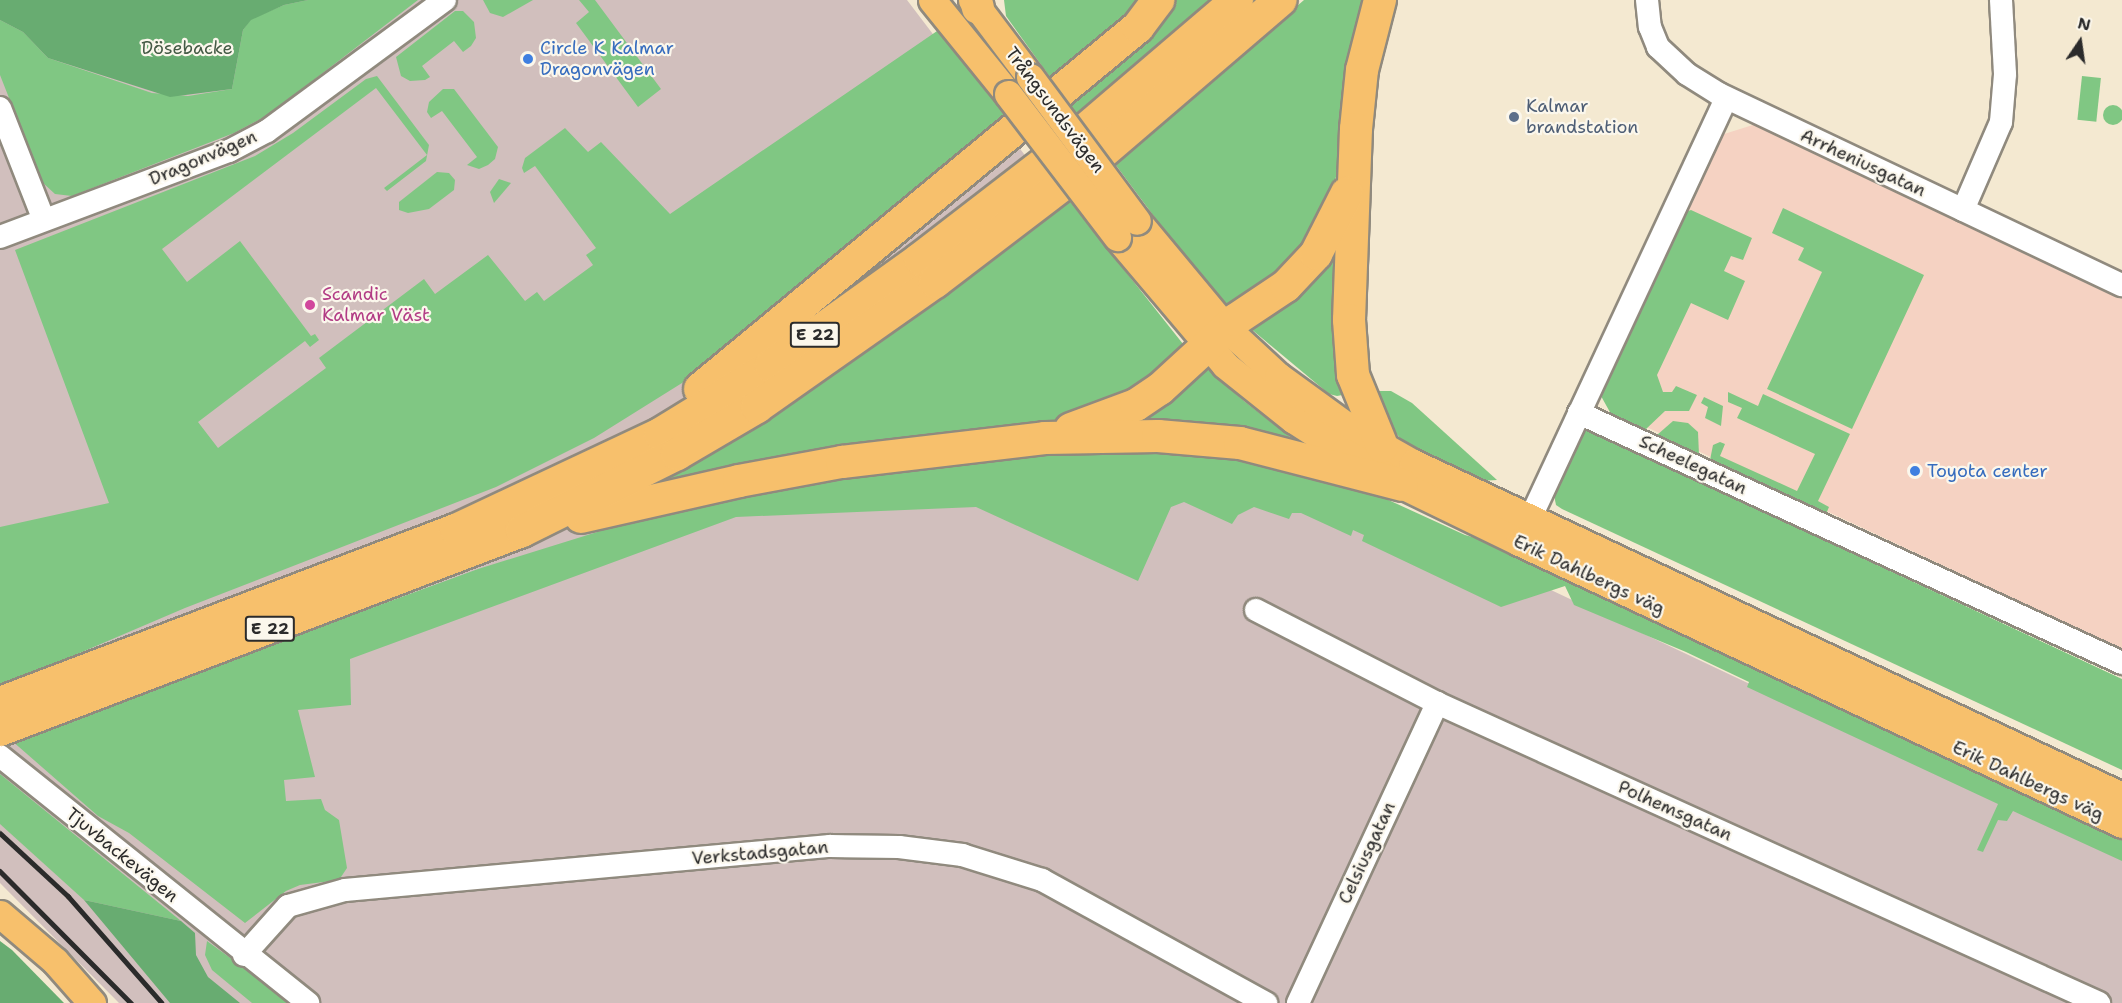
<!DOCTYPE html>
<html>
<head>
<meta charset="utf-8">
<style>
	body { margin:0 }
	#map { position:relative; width:2122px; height:1003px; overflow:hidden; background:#f4e9d1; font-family:"Shantell Sans",sans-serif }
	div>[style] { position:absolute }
	.built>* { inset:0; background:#f5d2c2 }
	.industrial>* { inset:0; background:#d1bfbd }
	.green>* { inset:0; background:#80c783; transform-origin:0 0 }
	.round { border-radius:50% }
	.forest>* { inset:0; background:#68ac71 }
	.roads { filter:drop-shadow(2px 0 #908a7e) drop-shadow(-2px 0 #908a7e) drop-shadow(0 2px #908a7e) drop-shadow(0 -2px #908a7e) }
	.minor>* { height:22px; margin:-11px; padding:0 11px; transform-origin:11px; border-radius:11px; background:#fff }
	.major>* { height:27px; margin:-13.5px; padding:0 13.5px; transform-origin:13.5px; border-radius:13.5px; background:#f7c06c }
	.highway>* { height:32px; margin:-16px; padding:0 16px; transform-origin:16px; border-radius:16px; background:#f7c06c }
	.rail>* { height:4.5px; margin:-2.25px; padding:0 2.25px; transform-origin:2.25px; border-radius:2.25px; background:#2b2b2b }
	.bridges { filter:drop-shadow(2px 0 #908a7e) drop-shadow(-2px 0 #908a7e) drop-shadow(0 2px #908a7e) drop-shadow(0 -2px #908a7e) }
	.major-bridge>* { height:27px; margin:-13.5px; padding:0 13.5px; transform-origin:13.5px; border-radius:13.5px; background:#f7c06c }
	.dots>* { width:16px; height:16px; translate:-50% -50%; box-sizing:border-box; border:3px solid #fbf7ec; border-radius:50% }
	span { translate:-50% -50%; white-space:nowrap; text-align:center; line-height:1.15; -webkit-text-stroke:4.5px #fbf7ec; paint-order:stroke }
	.shield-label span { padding:2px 4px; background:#fbf7ec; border:2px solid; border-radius:4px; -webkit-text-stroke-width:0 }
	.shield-label { font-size:16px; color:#2b2b2b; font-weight:700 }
	.park-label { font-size:18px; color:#445a45 }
	.shop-label { font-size:18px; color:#366cbe }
	.left { translate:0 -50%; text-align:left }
	.service-label { font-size:18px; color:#4e5e75 }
	.street-label { font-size:18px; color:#2b2b2b }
	.hotel-label { font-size:18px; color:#b23c85 }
	.north { position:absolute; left:2050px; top:12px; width:60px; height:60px; -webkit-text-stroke:4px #fbf7ec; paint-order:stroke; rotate:13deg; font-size:16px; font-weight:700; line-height:24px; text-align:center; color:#2b2b2b }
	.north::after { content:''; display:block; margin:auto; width:21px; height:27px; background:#2b2b2b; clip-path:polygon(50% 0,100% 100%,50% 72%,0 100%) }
</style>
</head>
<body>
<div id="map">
	<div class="built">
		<i style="clip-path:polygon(1756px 124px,2122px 299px,2122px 649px,1610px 410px,1605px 394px,1721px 135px)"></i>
	</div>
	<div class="industrial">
		<i style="clip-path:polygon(0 0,907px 0,1157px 329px,1333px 487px,2122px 860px,2122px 1003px,119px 1003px,0 883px)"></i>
	</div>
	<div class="green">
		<i style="clip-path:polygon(308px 0,418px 0,268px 115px,234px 133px,72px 196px,55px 194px,42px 182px,0 75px,0 20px,23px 32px,48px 58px,152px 93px,188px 96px,232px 89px,243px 30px,251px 19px,284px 5px)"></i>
		<i style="clip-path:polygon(483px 0,533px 0,503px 17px,490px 13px)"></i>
		<i style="clip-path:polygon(579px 0,595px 0,661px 89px,638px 107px,576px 23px,589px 12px)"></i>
		<i style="clip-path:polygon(1004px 0,1145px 0,1055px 84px,1006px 16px)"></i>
		<i style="clip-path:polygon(1172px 0,1210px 0,1077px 114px,1066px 101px)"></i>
		<i style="clip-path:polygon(1304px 0,1370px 0,1351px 76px,1335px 183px,1327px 213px,1292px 268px,1230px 309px,1179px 250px,1115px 164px)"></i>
		<i style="clip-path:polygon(455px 11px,463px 11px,474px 22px,476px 38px,471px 46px,463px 52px,454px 41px,422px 66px,430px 77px,425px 80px,410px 81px,401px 76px,396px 57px)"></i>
		<i style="clip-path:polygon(940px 29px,1009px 121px,706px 368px,594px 438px,496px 487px,185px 608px,0 687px,0 527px,109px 503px,15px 250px,255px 156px,293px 133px,366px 79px,377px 76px,429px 145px,426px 161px,387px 191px,384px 188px,427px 155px,376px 88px,162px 249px,187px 282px,240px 241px,311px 336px,315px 334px,319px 340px,310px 347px,305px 341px,198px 422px,218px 448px,326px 368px,319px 358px,424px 279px,435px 294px,488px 255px,525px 301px,537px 292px,544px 301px,593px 265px,586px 255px,596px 248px,535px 166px,524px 173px,522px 168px,525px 158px,565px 128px,588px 152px,601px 142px,670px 214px)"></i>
		<i style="left:2082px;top:76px;width:19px;height:44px;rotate:6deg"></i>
		<i style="clip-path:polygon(443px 89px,454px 89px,498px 147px,495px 159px,488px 165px,479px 169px,467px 165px,477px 157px,442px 111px,431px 118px,427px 112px,429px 102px)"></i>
		<i class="round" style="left:2103px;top:105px;width:20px;height:20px"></i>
		<i style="clip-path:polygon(437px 172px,449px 173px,455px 180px,454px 190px,429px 209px,408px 213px,399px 210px,399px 202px)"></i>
		<i style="clip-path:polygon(499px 179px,511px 183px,494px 203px,490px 192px)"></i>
		<i style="clip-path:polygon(1068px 199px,1187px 349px,1159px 376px,1084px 415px,1041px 426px,647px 492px,855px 360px,1001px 253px)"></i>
		<i style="clip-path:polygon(1783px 208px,1924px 275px,1852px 429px,1767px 389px,1822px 272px,1798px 260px,1804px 248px,1772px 233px)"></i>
		<i style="clip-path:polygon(1691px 210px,1752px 238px,1743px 260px,1731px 256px,1724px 271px,1745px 281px,1728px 320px,1691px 303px,1657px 375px,1663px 392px,1672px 392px,1676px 386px,1697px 395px,1689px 411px,1665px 411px,1645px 430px,1611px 414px,1601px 396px,1685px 212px)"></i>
		<i style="clip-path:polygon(1342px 240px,1348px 394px,1337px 396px,1329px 394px,1250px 328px)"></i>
		<i style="clip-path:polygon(1204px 366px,1244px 401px,1302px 446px,1130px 424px)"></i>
		<i style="clip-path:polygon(1378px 391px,1391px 391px,1412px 403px,1497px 480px,1479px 481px,1408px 448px,1366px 396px)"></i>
		<i style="clip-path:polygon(1728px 392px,1758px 406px,1763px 394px,1850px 434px,1818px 501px,1829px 507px,1826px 514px,1710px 460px,1713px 445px,1720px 442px,1725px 444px,1720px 456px,1797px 491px,1815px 454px,1737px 418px,1742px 408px,1728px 402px)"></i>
		<i style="clip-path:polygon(1704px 397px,1723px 406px,1721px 426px,1705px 418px,1708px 407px,1701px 403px)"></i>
		<i style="clip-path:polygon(1673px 421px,1688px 423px,1698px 432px,1699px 455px,1657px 435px)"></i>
		<i style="clip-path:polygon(1585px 429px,2122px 679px,2122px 770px,1562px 509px,1556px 505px,1554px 495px)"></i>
		<i style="clip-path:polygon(1125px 449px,1234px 456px,1360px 487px,1465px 535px,1501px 545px,2122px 833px,2122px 861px,2013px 811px,2007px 821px,1998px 820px,1983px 852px,1977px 850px,1998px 804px,1747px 687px,1749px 682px,1686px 652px,1574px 605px,1565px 586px,1501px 607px,1362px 541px,1364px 535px,1353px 530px,1351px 536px,1301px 513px,1292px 513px,1289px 519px,1254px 507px,1238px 515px,1232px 524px,1184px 502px,1171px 507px,1138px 581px,976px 507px,736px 517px,350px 659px,351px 705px,298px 710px,315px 777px,284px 780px,286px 801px,321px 799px,325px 810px,339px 820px,347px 868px,339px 880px,300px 885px,286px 891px,245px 923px,129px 833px,98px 816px,11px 740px,478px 569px,655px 514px,812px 480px,995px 456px)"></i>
		<i style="clip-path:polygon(0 774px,181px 921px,84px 900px,0 824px)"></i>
		<i style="clip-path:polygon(207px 941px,259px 979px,293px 1003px,252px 1003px,212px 970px,205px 955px)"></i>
	</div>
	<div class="forest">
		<i style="clip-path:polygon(0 0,308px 0,284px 5px,251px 20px,243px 30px,232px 89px,170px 97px,48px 58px,23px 32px,0 20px)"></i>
		<i style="clip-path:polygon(84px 900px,181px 921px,195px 933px,196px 955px,208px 977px,240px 1003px,170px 1003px)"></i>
		<i style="clip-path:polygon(0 941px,12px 950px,64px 1003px,0 1003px)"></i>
	</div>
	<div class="roads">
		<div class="minor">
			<i style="left:1647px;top:0;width:27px;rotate:84deg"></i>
			<i style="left:1650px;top:27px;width:22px;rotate:68deg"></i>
			<i style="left:1658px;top:47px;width:40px;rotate:43deg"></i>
			<i style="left:1687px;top:74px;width:38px;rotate:32deg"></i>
			<i style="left:1719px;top:94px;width:446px;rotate:25.4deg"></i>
			<i style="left:0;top:108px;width:120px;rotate:68.6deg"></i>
			<i style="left:1963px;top:210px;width:96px;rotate:-66.6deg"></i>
			<i style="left:2001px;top:122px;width:48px;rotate:-85.2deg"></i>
			<i style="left:2005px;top:74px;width:74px;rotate:-93.1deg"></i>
			<i style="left:0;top:237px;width:245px;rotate:-20.6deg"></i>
			<i style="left:229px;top:151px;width:43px;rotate:-27.8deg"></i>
			<i style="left:267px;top:131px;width:221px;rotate:-36.4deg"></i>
			<i style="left:1579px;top:413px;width:598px;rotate:24.72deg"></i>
			<i style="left:1523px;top:534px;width:481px;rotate:-65deg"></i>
			<i style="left:1256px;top:610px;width:203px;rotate:27.2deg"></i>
			<i style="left:1437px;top:703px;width:727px;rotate:24.38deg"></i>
			<i style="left:0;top:756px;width:395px;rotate:38.7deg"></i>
			<i style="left:244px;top:955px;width:66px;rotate:-48.1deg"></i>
			<i style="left:288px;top:906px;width:59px;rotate:-15.7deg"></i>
			<i style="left:345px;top:890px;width:487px;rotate:-5.2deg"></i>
			<i style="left:830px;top:846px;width:69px;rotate:0.8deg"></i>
			<i style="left:899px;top:847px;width:64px;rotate:7.2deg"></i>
			<i style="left:962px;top:855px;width:84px;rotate:17.4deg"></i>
			<i style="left:1042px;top:880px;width:256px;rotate:28.8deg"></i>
			<i style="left:1298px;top:1003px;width:331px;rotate:-65.1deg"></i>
		</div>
		<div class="major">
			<i style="left:932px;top:0;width:121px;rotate:51deg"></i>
			<i style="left:972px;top:0;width:96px;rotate:53deg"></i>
			<i style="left:1137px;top:221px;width:139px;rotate:50.2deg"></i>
			<i style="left:1226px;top:328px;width:71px;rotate:42.7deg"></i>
			<i style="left:1278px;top:376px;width:82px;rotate:36deg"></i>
			<i style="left:1344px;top:424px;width:79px;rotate:29.5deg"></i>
			<i style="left:1413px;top:463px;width:783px;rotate:25.16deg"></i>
			<i style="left:1117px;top:237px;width:167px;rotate:49.8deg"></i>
			<i style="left:1225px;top:365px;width:88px;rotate:38.6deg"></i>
			<i style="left:1294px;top:420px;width:59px;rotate:32.6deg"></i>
			<i style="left:1344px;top:452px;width:67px;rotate:29.6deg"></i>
			<i style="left:1402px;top:485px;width:130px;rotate:26deg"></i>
			<i style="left:1519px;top:542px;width:666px;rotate:25.06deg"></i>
			<i style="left:0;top:914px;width:72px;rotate:40.5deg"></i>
			<i style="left:55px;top:961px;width:56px;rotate:48.6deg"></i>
		</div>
		<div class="highway">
			<i style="left:976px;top:0;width:8px;rotate:76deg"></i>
			<i style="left:1380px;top:0;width:72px;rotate:104.4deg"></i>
			<i style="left:1362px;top:70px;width:59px;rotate:95.8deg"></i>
			<i style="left:1356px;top:129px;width:191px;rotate:92.1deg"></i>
			<i style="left:1349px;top:320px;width:55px;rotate:85.8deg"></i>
			<i style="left:1353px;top:375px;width:77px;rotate:67.8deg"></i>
			<i style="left:700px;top:389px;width:568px;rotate:-39.57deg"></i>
			<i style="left:1138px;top:27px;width:34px;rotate:-53deg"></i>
			<i style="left:1071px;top:429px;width:69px;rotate:-20.3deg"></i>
			<i style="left:1136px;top:405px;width:29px;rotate:-34deg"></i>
			<i style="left:1160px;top:389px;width:102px;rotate:-42.6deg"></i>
			<i style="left:1235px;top:320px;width:61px;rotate:-33.7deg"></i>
			<i style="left:1286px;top:286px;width:44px;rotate:-46.8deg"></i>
			<i style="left:1316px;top:254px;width:68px;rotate:-63.1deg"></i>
			<i style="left:581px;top:517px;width:162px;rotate:-12.8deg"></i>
			<i style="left:739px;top:481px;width:105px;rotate:-10.5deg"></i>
			<i style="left:842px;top:462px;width:204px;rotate:-6.7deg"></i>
			<i style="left:1045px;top:438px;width:113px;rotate:-1deg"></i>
			<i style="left:1158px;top:436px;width:82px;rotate:4.9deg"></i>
			<i style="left:1240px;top:443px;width:167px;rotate:14.5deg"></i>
			<i style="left:0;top:703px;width:488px;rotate:-20.8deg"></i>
			<i style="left:456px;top:530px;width:225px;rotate:-25.2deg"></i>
			<i style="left:660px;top:434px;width:130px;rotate:-31.5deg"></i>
			<i style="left:771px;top:366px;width:183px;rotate:-35.7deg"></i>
			<i style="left:920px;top:259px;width:185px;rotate:-37.7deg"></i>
			<i style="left:1066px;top:146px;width:225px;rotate:-40.5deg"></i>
			<i style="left:0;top:730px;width:559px;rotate:-20.87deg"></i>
			<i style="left:522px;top:531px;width:173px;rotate:-26.4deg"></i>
			<i style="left:677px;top:454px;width:93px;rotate:-30.4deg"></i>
			<i style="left:757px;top:407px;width:218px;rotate:-35.1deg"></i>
			<i style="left:935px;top:282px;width:191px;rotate:-37.3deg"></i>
			<i style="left:1087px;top:166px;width:255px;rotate:-40.6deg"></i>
		</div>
	</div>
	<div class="rail">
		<i style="left:0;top:833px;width:93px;rotate:42.8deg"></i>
		<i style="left:68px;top:896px;width:142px;rotate:48.7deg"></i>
		<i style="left:0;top:871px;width:186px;rotate:45.2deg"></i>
	</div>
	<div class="bridges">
		<div class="major-bridge">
			<i style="left:1030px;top:77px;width:179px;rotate:53.4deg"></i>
			<i style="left:1008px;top:94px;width:180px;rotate:52.7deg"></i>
		</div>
	</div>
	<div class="dots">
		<i style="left:528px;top:59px;background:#3f7fe0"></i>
		<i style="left:1514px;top:117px;background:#5c6f8a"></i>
		<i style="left:310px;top:305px;background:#d1479c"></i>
		<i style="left:1915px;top:471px;background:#3f7fe0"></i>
	</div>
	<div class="shield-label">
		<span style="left:815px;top:335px">E 22</span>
		<span style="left:270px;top:629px">E 22</span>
	</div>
	<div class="park-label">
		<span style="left:187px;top:48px">Dösebacke</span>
	</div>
	<div class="shop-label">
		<span class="left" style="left:540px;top:59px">Circle K Kalmar<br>Dragonvägen</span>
		<span class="left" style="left:1927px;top:471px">Toyota center</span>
	</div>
	<div class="service-label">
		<span class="left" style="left:1526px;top:117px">Kalmar<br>brandstation</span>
	</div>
	<div class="street-label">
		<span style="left:1055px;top:110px;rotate:53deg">Trångsundsvägen</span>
		<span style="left:203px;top:158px;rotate:-23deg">Dragonvägen</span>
		<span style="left:1863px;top:163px;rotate:25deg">Arrheniusgatan</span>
		<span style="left:1693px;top:465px;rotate:25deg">Scheelegatan</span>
		<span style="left:1589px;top:575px;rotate:25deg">Erik Dahlbergs väg</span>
		<span style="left:2028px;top:781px;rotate:25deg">Erik Dahlbergs väg</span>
		<span style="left:1675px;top:811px;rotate:24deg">Polhemsgatan</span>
		<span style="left:760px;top:853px;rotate:-5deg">Verkstadsgatan</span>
		<span style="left:1367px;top:853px;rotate:-65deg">Celsiusgatan</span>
		<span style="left:122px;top:855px;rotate:39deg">Tjuvbackevägen</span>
	</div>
	<div class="hotel-label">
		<span class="left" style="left:322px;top:305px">Scandic<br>Kalmar Väst</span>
	</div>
	<div class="north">N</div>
</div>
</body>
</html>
